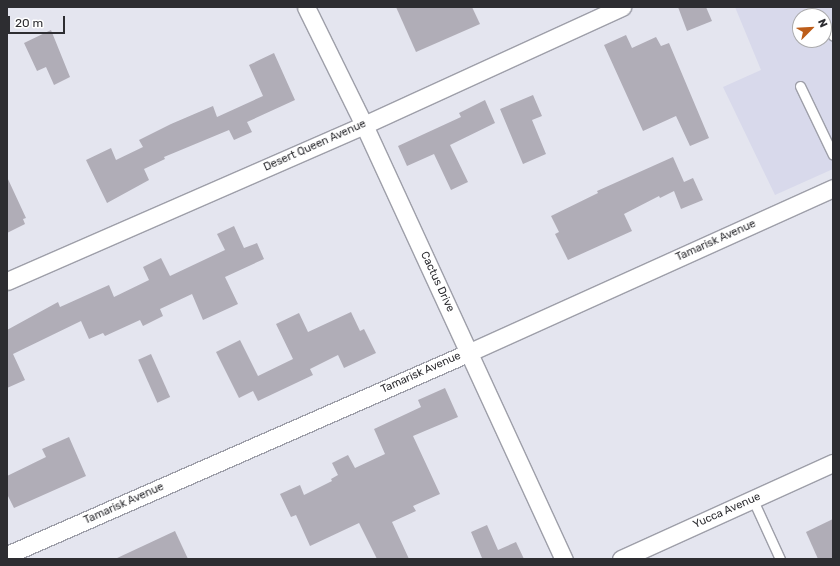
<!DOCTYPE html>
<html>
<head>
<meta charset="utf-8">
<style>
	body { margin:0 }
	#map { position:relative; width:840px; height:566px; overflow:hidden; background:#e4e5ef; font-family:Rubik,sans-serif }
	div>[style] { position:absolute }
	.built>* { inset:0; background:#d8d9eb }
	.building>* { inset:0; background:#b0adb7; transform-origin:0 0 }
	.roads { filter:drop-shadow(1px 0 #9e9fa9) drop-shadow(-1px 0 #9e9fa9) drop-shadow(0 1px #9e9fa9) drop-shadow(0 -1px #9e9fa9) }
	.lane>* { height:9px; margin:-4.5px; padding:0 4.5px; transform-origin:4.5px; border-radius:4.5px; background:#fff }
	.street>* { height:17px; margin:-8.5px; padding:0 8.5px; transform-origin:8.5px; border-radius:8.5px; background:#fff }
	span { translate:-50% -50%; white-space:nowrap; text-align:center; line-height:1.15; -webkit-text-stroke:3px #fff; paint-order:stroke }
	.street-label { font-size:11px; color:#2d2d31 }
	.frame { position:absolute; inset:0; border:8px solid #2d2d31; pointer-events:none }
	.north { position:absolute; left:792px; top:8px; width:40px; height:40px; box-sizing:border-box; background:#fff; border:1px solid #ababad; border-radius:50%; rotate:66deg; font-size:11px; font-weight:700; line-height:16px; text-align:center; color:#2d2d31 }
	.north::after { content:''; display:block; margin:auto; width:14px; height:18px; background:#bd5d19; clip-path:polygon(50% 0,100% 100%,50% 72%,0 100%) }
	.scale { position:absolute; left:8px; top:16px; width:57px; height:18px; box-sizing:border-box; border:2px solid #2d2d31; border-top:0; padding-left:5px; font-size:12px; line-height:14px; white-space:nowrap; color:#2d2d31; -webkit-text-stroke:3px #fff; paint-order:stroke }
</style>
</head>
<body>
<div id="map">
	<div class="built">
		<i style="clip-path:polygon(evenodd,735px 7px,833px 7px,833px 169px,775px 195px,723px 87px,761px 70px,735px 7px,800px 16px,824px 16px,824px 40px,800px 40px,800px 16px)"></i>
	</div>
	<div class="building">
		<i style="clip-path:polygon(396px 7px,472px 7px,480px 24px,416px 52px)"></i>
		<i style="clip-path:polygon(678px 7px,706px 7px,712px 21px,687px 31px)"></i>
		<i style="clip-path:polygon(51px 30px,70px 77px,54px 85px,46px 67px,37px 71px,24px 43px)"></i>
		<i style="clip-path:polygon(626px 35px,632px 48px,656px 37px,661px 46px,669px 43px,709px 138px,690px 146px,676px 116px,643px 131px,604px 45px)"></i>
		<i style="clip-path:polygon(274px 53px,295px 100px,247px 122px,252px 132px,234px 140px,229px 130px,164px 157px,165px 159px,144px 169px,149px 180px,107px 203px,86px 160px,111px 148px,116px 160px,143px 147px,139px 140px,171px 124px,213px 106px,217px 117px,263px 96px,249px 65px)"></i>
		<i style="clip-path:polygon(533px 95px,542px 116px,532px 120px,546px 154px,523px 164px,500px 109px)"></i>
		<i style="clip-path:polygon(485px 100px,495px 123px,450px 145px,468px 182px,451px 190px,434px 154px,407px 166px,398px 146px,461px 117px,459px 113px)"></i>
		<i style="clip-path:polygon(673px 157px,684px 182px,693px 178px,703px 200px,681px 209px,674px 191px,660px 198px,659px 196px,624px 214px,632px 231px,568px 260px,555px 234px,559px 232px,551px 216px,598px 193px,597px 191px)"></i>
		<i style="clip-path:polygon(7px 177px,26px 218px,23px 219px,25px 224px,7px 233px)"></i>
		<i style="clip-path:polygon(234px 226px,244px 248px,257px 243px,264px 259px,225px 277px,238px 304px,203px 320px,192px 294px,160px 309px,163px 316px,143px 326px,140px 320px,105px 336px,103px 333px,89px 339px,81px 321px,13px 354px,25px 380px,7px 388px,7px 330px,58px 302px,60px 307px,109px 285px,114px 297px,149px 280px,143px 267px,161px 258px,170px 276px,225px 250px,217px 234px)"></i>
		<i style="clip-path:polygon(351px 312px,360px 331px,364px 329px,376px 353px,344px 368px,338px 355px,310px 369px,313px 375px,258px 401px,253px 391px,239px 398px,216px 352px,240px 340px,258px 376px,293px 359px,276px 324px,299px 313px,308px 332px)"></i>
		<i style="left:151px;top:354px;width:47px;height:14px;rotate:66deg"></i>
		<i style="clip-path:polygon(445px 388px,458px 417px,413px 436px,440px 494px,413px 506px,416px 511px,392px 522px,409px 559px,377px 559px,359px 523px,310px 546px,296px 515px,291px 517px,280px 494px,300px 485px,304px 495px,332px 481px,331px 479px,338px 475px,332px 463px,348px 455px,355px 468px,385px 454px,374px 429px,421px 407px,418px 400px)"></i>
		<i style="clip-path:polygon(69px 437px,86px 476px,14px 508px,7px 494px,7px 476px,46px 457px,42px 449px)"></i>
		<i style="clip-path:polygon(833px 519px,833px 559px,818px 559px,806px 532px)"></i>
		<i style="clip-path:polygon(487px 525px,498px 550px,516px 542px,524px 559px,480px 559px,482px 558px,471px 532px)"></i>
		<i style="clip-path:polygon(175px 531px,188px 559px,115px 559px)"></i>
	</div>
	<div class="roads">
		<div class="lane">
			<i style="left:831px;top:31px;width:5px;rotate:68deg"></i>
			<i style="left:800px;top:86px;width:76px;rotate:64.4deg"></i>
			<i style="left:753px;top:500px;width:65px;rotate:65.4deg"></i>
		</div>
		<div class="street">
			<i style="left:306px;top:7px;width:131px;rotate:63.8deg"></i>
			<i style="left:364px;top:125px;width:478px;rotate:65.3deg"></i>
			<i style="left:7px;top:281px;width:390px;rotate:-23.6deg"></i>
			<i style="left:364px;top:125px;width:284px;rotate:-24.6deg"></i>
			<i style="left:7px;top:555px;width:506px;rotate:-23.67deg"></i>
			<i style="left:470px;top:352px;width:398px;rotate:-24.3deg"></i>
			<i style="left:621px;top:559px;width:233px;rotate:-24.4deg"></i>
		</div>
	</div>
	<div class="street-label">
		<span style="left:315px;top:146px;rotate:-24deg">Desert Queen Avenue</span>
		<span style="left:716px;top:241px;rotate:-24deg">Tamarisk Avenue</span>
		<span style="left:437px;top:282px;rotate:65deg">Cactus Drive</span>
		<span style="left:421px;top:373px;rotate:-24deg">Tamarisk Avenue</span>
		<span style="left:124px;top:504px;rotate:-24deg">Tamarisk Avenue</span>
		<span style="left:727px;top:511px;rotate:-24deg">Yucca Avenue</span>
	</div>
	<div class="frame"></div>
	<div class="north">N</div>
	<div class="scale">20 m</div>
</div>
</body>
</html>
